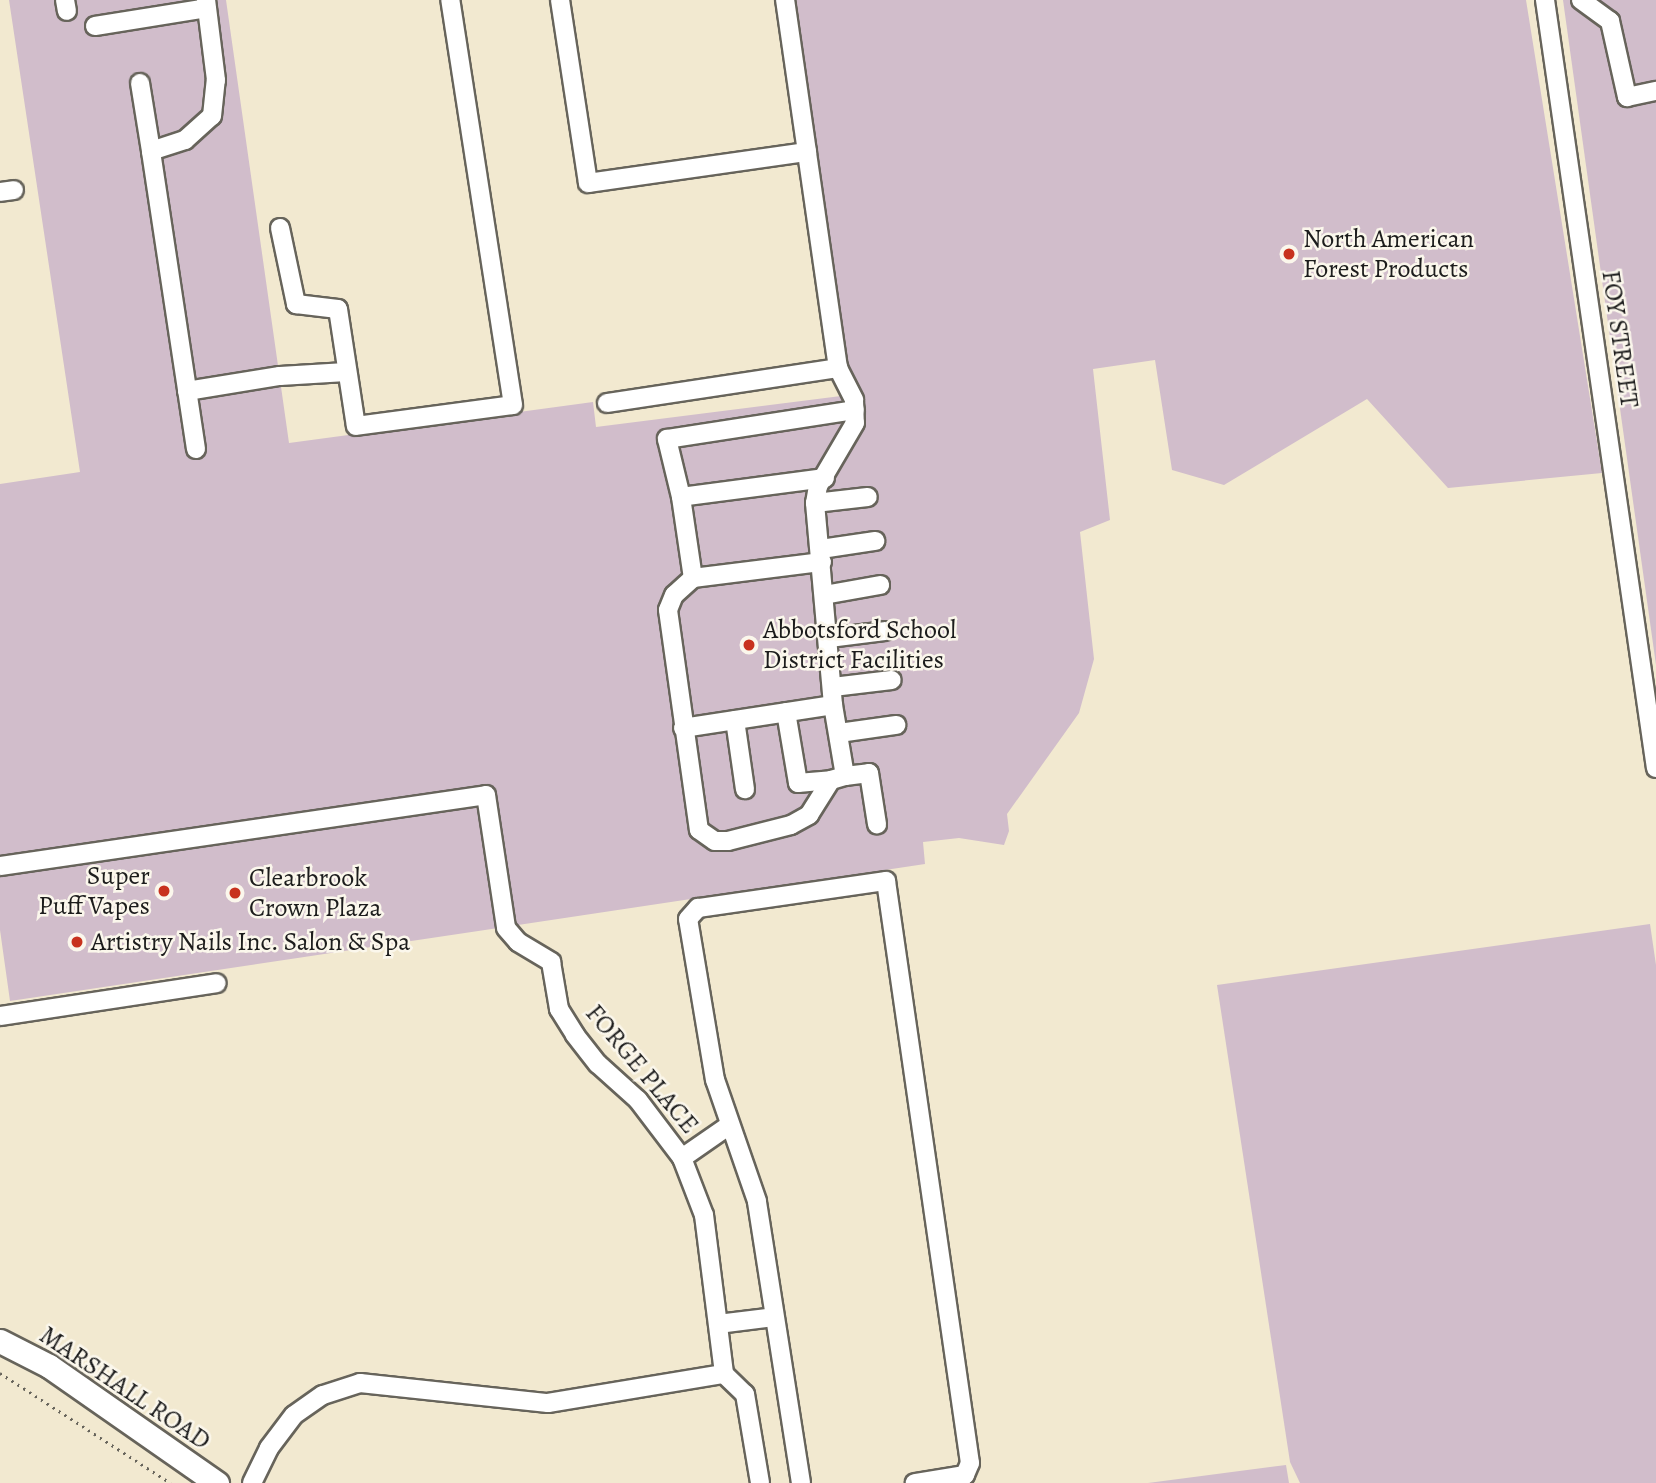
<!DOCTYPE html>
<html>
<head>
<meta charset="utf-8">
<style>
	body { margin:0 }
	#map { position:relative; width:1656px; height:1483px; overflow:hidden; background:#f2e9d0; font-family:Alegreya,serif }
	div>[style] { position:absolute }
	.industrial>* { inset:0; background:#d1bdcb }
	.path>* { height:2.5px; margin-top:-1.25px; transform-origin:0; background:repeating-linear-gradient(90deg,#67645b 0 2px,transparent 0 7px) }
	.roads { filter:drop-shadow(2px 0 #67645b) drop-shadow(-2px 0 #67645b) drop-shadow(0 2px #67645b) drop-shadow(0 -2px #67645b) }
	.minor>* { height:18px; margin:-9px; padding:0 9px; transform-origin:9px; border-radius:9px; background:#fff }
	.major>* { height:23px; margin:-11.5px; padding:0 11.5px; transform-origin:11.5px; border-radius:11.5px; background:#fff }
	.dots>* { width:19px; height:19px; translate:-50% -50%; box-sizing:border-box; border:4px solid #fbf7ec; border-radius:50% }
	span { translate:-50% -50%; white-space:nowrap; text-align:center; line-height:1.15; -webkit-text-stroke:5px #fbf7ec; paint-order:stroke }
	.poi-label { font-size:26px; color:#1c1c1c }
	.left { translate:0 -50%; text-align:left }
	.right { translate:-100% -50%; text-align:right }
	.street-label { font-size:26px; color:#1c1c1c }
</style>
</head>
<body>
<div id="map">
	<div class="industrial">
		<i style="clip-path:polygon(9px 0,226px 0,289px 443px,593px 402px,596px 427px,841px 396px,794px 48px,780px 0,1526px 0,1602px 473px,1448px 488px,1367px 399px,1224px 485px,1172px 470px,1155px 360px,1093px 369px,1110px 520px,1080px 532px,1094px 659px,1079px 713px,1007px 814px,1009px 831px,1004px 845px,959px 838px,923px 842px,925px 864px,10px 1001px,0 930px,0 484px,80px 472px)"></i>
		<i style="clip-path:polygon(1563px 0,1656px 0,1656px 665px,1600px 266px)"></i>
		<i style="clip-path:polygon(1650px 924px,1656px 965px,1656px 1483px,1300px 1483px,1290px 1462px,1217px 985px)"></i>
		<i style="clip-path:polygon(1286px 1465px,1289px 1483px,1148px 1483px)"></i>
	</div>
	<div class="path">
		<i style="left:0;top:1373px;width:203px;rotate:32.8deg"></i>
	</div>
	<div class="roads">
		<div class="minor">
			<i style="left:65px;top:0;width:11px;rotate:80deg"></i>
			<i style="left:560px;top:0;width:185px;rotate:81.3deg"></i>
			<i style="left:588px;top:183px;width:221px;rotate:-8.1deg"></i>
			<i style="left:807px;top:152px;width:154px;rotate:-98.2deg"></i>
			<i style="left:1545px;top:0;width:776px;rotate:81.78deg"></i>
			<i style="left:1581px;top:0;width:36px;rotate:36deg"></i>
			<i style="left:1610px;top:21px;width:78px;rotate:77.4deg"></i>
			<i style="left:1627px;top:97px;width:30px;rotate:-12deg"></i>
			<i style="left:95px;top:26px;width:113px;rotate:-9.1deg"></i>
			<i style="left:140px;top:83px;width:69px;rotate:80.8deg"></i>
			<i style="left:0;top:192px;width:14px;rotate:-8deg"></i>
			<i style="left:280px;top:228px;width:78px;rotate:78.1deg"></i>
			<i style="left:296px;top:304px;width:42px;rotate:6.8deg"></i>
			<i style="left:338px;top:309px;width:118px;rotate:81.3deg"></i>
			<i style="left:356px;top:426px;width:158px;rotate:-7.6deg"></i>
			<i style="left:513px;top:405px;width:410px;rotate:-98.8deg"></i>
			<i style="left:838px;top:368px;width:36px;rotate:63deg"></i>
			<i style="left:854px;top:400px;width:23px;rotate:88deg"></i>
			<i style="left:855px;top:423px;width:73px;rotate:120.4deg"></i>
			<i style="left:818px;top:486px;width:17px;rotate:100deg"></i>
			<i style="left:815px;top:503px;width:203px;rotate:84.9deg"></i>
			<i style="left:833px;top:705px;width:72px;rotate:80.4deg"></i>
			<i style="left:845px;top:776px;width:24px;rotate:-7deg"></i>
			<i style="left:869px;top:773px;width:52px;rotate:81.1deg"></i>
			<i style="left:187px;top:391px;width:94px;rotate:-9.2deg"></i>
			<i style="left:280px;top:376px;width:66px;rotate:-3.5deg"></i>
			<i style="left:607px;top:403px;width:234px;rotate:-8.6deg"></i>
			<i style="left:838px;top:368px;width:218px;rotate:-98.2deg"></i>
			<i style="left:196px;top:449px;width:301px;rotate:-98.6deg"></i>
			<i style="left:151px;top:151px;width:36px;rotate:-18deg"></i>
			<i style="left:185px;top:140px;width:36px;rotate:-42deg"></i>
			<i style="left:212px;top:116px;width:36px;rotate:-84deg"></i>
			<i style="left:216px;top:80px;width:81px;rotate:-97.1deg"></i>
			<i style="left:825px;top:478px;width:145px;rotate:172.5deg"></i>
			<i style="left:681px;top:497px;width:82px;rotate:81.6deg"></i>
			<i style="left:693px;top:578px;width:25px;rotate:138deg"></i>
			<i style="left:674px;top:595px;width:16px;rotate:112deg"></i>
			<i style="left:668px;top:610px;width:222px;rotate:82deg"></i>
			<i style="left:699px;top:830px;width:19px;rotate:35deg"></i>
			<i style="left:715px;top:841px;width:13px"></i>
			<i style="left:728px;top:841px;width:65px;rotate:-14.3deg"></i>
			<i style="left:791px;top:825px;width:21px;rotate:-29deg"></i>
			<i style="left:809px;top:815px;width:41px;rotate:-57.8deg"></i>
			<i style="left:831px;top:780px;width:15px;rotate:-16deg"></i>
			<i style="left:681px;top:497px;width:60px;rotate:-103.6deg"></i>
			<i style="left:667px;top:439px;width:190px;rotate:-8.8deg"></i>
			<i style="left:815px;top:503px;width:53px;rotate:-6.5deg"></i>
			<i style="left:821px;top:549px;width:55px;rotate:-8.4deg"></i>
			<i style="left:693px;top:578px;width:130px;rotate:-7.1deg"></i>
			<i style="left:824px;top:595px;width:57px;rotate:-10.1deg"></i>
			<i style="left:829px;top:638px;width:56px;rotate:-7.1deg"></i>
			<i style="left:833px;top:687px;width:59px;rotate:-6.8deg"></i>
			<i style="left:786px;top:712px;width:72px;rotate:80.4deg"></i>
			<i style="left:798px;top:783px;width:33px;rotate:-5deg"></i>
			<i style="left:735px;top:720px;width:70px;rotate:81.8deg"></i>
			<i style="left:683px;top:728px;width:152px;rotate:-8.7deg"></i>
			<i style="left:839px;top:733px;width:58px;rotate:-8deg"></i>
			<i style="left:0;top:866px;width:491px;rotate:-8.3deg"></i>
			<i style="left:486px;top:795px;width:134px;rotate:81.4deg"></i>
			<i style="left:506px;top:928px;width:18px;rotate:49deg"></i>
			<i style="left:518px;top:942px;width:39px;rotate:31deg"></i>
			<i style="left:551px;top:962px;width:48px;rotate:80.3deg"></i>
			<i style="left:559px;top:1009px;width:31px;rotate:58deg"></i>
			<i style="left:575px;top:1035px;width:37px;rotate:52deg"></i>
			<i style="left:598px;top:1064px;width:54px;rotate:42deg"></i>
			<i style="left:638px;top:1100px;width:73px;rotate:52.8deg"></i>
			<i style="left:682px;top:1158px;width:61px;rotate:68.9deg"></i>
			<i style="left:704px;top:1215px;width:160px;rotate:82.8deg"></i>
			<i style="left:0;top:1016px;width:219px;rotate:-8.6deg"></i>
			<i style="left:682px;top:1158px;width:56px;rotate:-34.8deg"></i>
			<i style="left:718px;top:1324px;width:56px;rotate:-7.1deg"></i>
			<i style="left:724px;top:1374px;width:29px;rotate:44deg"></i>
			<i style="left:745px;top:1394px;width:90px;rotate:80.4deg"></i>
			<i style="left:252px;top:1483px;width:39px;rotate:-64deg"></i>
			<i style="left:269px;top:1448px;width:41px;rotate:-52.9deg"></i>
			<i style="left:294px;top:1415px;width:35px;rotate:-35deg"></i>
			<i style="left:323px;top:1395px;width:39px;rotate:-18deg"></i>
			<i style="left:360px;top:1383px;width:189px;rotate:6.1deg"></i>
			<i style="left:548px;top:1403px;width:178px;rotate:-9.4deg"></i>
			<i style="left:801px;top:1483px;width:285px;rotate:-98.9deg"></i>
			<i style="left:757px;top:1201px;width:128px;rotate:-109.1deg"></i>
			<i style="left:715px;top:1080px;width:163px;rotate:-99.5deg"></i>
			<i style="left:688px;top:919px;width:15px;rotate:-48deg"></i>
			<i style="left:698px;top:908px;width:190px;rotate:-8.2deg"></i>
			<i style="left:886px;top:881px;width:588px;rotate:81.79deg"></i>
			<i style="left:970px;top:1463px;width:13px;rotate:113deg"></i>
			<i style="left:965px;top:1475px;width:51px;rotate:170.9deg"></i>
		</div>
		<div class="major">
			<i style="left:0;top:1341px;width:55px;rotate:27deg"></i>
			<i style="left:49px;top:1366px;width:205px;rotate:34.9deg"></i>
		</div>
	</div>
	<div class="dots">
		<i style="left:1289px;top:254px;background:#c8321e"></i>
		<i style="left:749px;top:645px;background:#c8321e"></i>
		<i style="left:164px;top:891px;background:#c8321e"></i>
		<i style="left:235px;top:893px;background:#c8321e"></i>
		<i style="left:77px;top:942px;background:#c8321e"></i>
	</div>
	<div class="poi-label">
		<span class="left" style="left:1303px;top:254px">North American<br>Forest Products</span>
		<span class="left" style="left:763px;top:645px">Abbotsford School<br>District Facilities</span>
		<span class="right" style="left:150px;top:891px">Super<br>Puff Vapes</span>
		<span class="left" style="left:249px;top:893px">Clearbrook<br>Crown Plaza</span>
		<span class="left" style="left:91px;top:942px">Artistry Nails Inc. Salon &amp; Spa</span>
	</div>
	<div class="street-label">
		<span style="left:1620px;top:339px;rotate:82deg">FOY STREET</span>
		<span style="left:642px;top:1069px;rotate:50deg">FORGE PLACE</span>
		<span style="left:125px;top:1388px;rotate:34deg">MARSHALL ROAD</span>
	</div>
</div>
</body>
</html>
